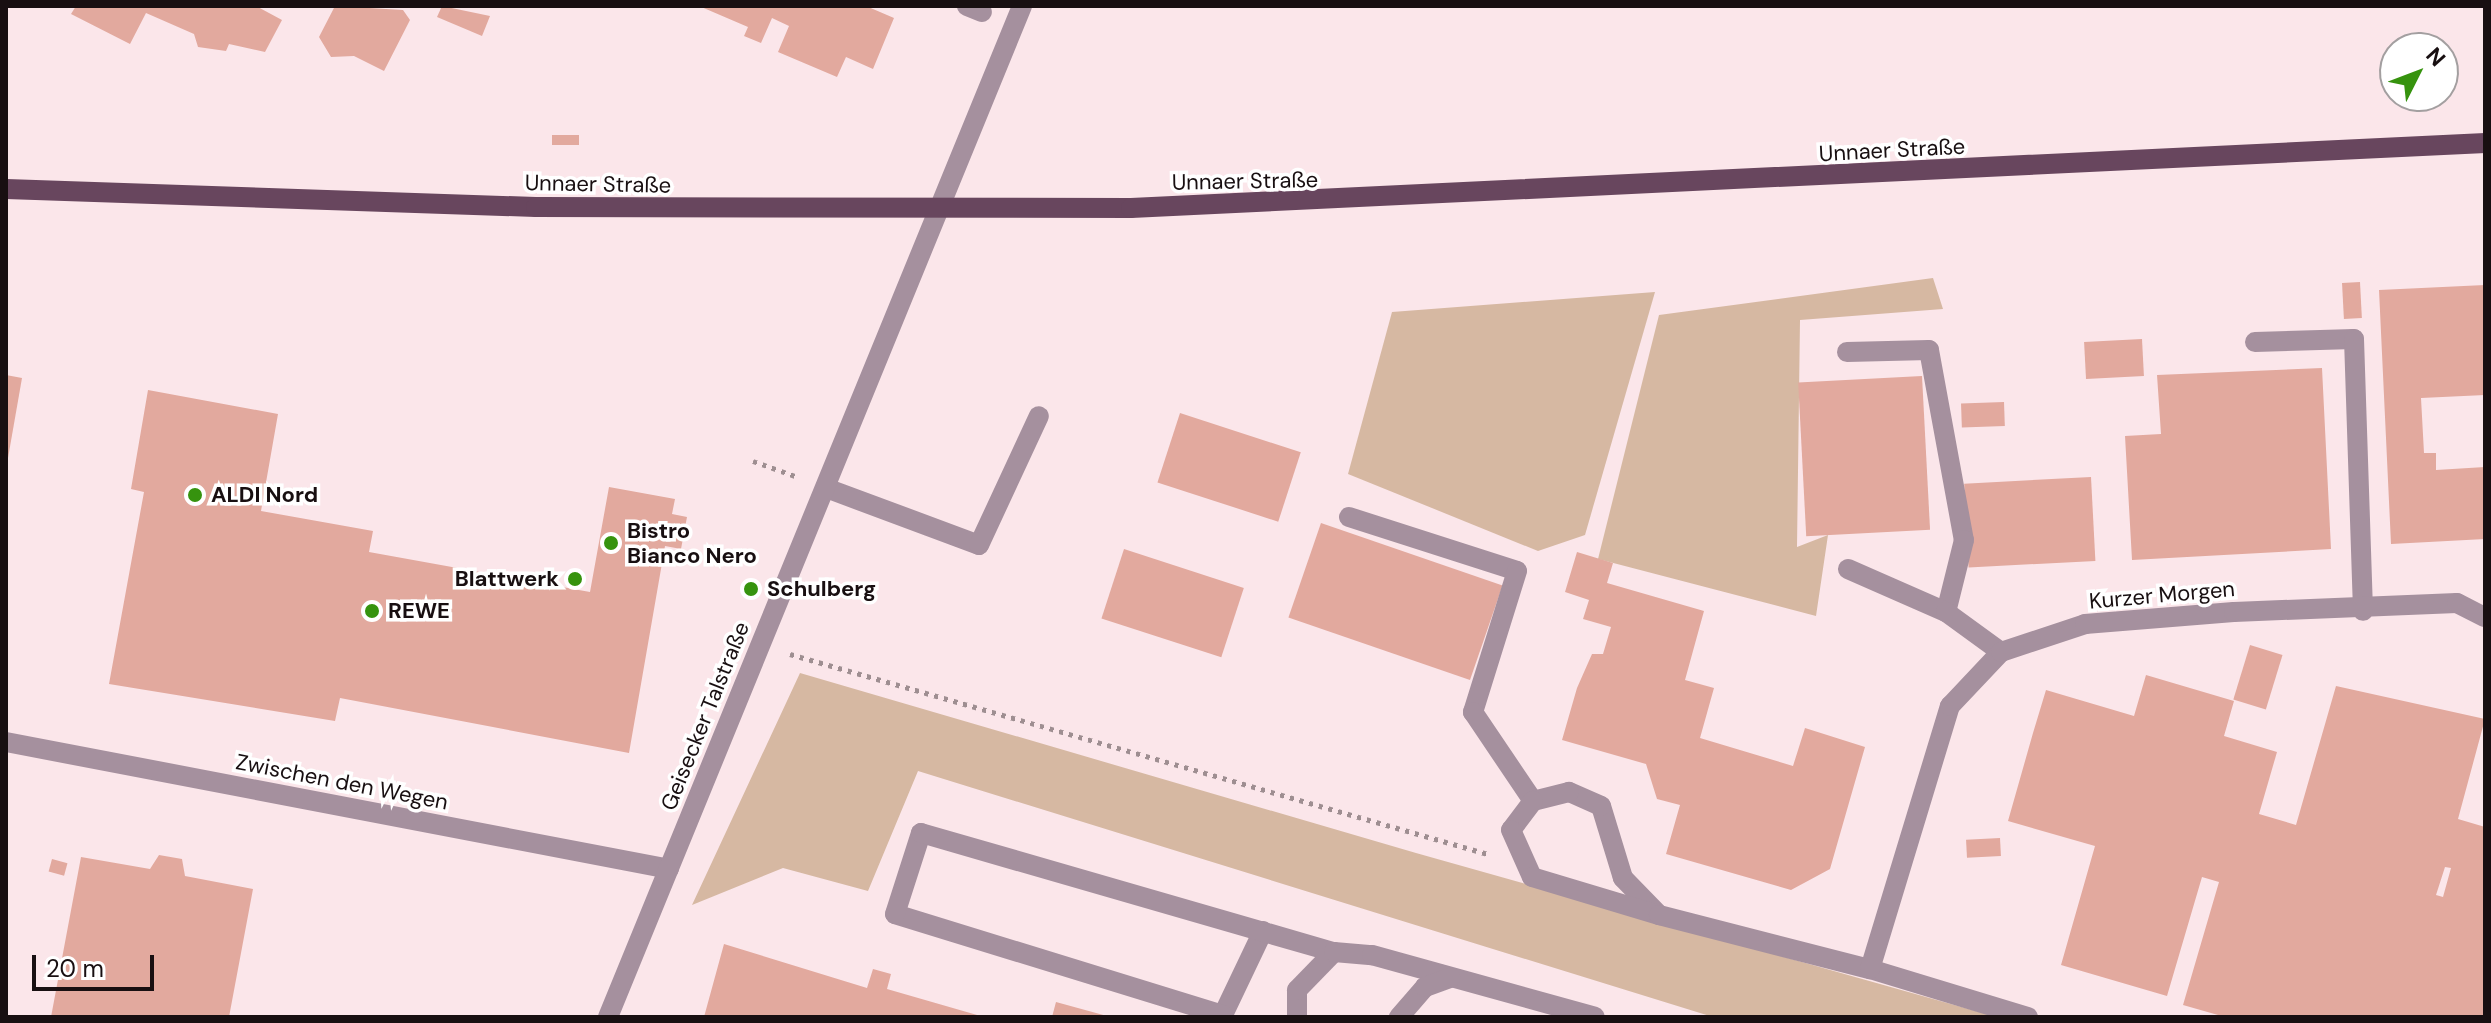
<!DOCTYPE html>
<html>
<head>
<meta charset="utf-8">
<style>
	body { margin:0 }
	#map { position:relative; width:2491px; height:1023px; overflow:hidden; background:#fbe6ea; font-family:"DM Sans",sans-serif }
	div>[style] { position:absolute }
	.green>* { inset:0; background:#d6b8a2 }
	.building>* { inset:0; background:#e2a99e; transform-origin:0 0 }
	.path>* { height:5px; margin-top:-2.5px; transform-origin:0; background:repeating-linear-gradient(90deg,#9e8e91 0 4px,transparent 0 10px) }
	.minor>* { height:20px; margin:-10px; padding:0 10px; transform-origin:10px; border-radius:10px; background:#a5909e }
	.major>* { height:20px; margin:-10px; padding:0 10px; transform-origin:10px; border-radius:10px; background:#68465e }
	.dots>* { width:22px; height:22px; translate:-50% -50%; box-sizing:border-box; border:4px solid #fff; border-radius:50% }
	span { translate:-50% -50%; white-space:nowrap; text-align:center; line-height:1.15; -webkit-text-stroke:7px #fff; paint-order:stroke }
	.street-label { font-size:22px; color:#180f11 }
	.poi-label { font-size:22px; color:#180f11; font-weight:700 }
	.left { translate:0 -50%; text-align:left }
	.right { translate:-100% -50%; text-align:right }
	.frame { position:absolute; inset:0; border:8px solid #180f11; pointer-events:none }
	.north { position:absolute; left:2379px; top:32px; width:80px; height:80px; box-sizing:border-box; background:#fff; border:2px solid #a39fa0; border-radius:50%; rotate:48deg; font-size:22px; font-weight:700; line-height:32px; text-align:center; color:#180f11 }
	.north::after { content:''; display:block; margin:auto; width:28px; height:36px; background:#36930e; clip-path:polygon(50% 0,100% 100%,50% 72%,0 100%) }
	.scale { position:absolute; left:32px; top:955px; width:122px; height:36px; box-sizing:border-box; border:4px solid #180f11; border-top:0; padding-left:10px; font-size:24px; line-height:28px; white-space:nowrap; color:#180f11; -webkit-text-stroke:6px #fff; paint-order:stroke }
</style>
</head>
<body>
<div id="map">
	<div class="green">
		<i style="clip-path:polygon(1933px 278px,1943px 309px,1800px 320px,1797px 547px,1828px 535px,1816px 616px,1598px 559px,1659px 315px)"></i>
		<i style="clip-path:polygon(1655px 292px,1585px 535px,1538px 551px,1348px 474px,1392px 312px)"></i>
		<i style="clip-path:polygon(800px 673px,1416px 853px,1997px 1017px,1713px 1017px,918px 771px,868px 891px,783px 868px,692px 905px)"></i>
	</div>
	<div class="building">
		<i style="clip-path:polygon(76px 6px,256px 6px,282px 20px,265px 52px,229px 44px,226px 51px,198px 47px,194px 34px,146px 13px,130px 44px,71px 14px)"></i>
		<i style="clip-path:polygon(335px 6px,403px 10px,410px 20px,384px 71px,354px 56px,331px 57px,319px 37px)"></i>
		<i style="clip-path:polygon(442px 6px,490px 16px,482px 36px,437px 17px)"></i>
		<i style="clip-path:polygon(699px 6px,866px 6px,894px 18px,873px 69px,846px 57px,837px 77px,778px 52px,789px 26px,772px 18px,761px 43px,744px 36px,748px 27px)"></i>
		<i style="left:552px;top:135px;width:27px;height:10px"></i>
		<i style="left:2360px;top:282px;width:36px;height:18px;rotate:87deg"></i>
		<i style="clip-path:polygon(2485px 285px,2485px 395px,2421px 398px,2424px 453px,2436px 453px,2436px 470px,2485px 467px,2485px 539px,2391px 544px,2379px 290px)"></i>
		<i style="left:2142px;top:339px;width:37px;height:58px;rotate:87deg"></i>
		<i style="clip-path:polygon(2322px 368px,2331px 549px,2132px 560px,2125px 436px,2161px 434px,2157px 375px)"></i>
		<i style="clip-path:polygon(6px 375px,22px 378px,8px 458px,6px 458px)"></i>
		<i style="left:1922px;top:376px;width:154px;height:124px;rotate:87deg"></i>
		<i style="clip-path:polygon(148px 390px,278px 414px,261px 511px,373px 531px,369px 552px,590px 592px,609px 487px,675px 499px,672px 514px,687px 517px,681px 549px,665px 546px,629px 753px,340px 698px,335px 721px,109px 684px,144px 492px,131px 489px)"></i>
		<i style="left:2004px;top:402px;width:24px;height:43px;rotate:88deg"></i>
		<i style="left:1180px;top:413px;width:127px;height:73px;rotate:18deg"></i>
		<i style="left:2091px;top:477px;width:84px;height:127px;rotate:87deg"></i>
		<i style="left:1321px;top:523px;width:192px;height:100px;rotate:19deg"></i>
		<i style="left:1124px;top:549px;width:126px;height:73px;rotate:18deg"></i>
		<i style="clip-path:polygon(1577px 552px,1613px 563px,1607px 583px,1704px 611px,1685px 680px,1714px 688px,1700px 738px,1793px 766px,1805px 728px,1865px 747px,1830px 869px,1791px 890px,1666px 854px,1680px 805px,1657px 799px,1646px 764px,1562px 740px,1577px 688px,1592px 654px,1603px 654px,1611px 627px,1583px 619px,1589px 600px,1565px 592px)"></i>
		<i style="left:2250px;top:645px;width:34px;height:57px;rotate:17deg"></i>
		<i style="clip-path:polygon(evenodd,2146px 675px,2234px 701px,2224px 736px,2277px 752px,2259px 814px,2296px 825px,2336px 686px,2485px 719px,2458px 819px,2485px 827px,2485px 1017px,2225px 1017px,2183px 1005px,2219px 882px,2202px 877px,2167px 996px,2061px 965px,2095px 846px,2008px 821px,2033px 733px,2046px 690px,2134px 716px,2146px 675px,2445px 867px,2451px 868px,2443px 897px,2436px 895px,2445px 867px)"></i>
		<i style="left:2000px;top:838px;width:18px;height:34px;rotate:87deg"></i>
		<i style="clip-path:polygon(159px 855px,182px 859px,185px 876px,253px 889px,229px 1017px,51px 1017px,81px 857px,150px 869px)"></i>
		<i style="left:52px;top:859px;width:16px;height:13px;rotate:15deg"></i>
		<i style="clip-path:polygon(724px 944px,867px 988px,873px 969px,891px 974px,887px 989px,984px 1017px,704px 1017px)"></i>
		<i style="clip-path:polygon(1056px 1002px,1107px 1016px,1107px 1017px,1052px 1017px)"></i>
	</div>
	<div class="path">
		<i style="left:753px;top:461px;width:48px;rotate:19.6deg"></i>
		<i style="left:790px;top:654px;width:726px;rotate:15.99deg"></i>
	</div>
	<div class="minor">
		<i style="left:967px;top:6px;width:16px;rotate:22deg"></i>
		<i style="left:2255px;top:342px;width:99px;rotate:-1.7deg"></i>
		<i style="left:2354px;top:339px;width:272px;rotate:88.1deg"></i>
		<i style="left:1847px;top:352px;width:82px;rotate:-1.4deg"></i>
		<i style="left:1929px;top:350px;width:193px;rotate:79.6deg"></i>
		<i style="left:1964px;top:540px;width:74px;rotate:104deg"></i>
		<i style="left:826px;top:488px;width:163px;rotate:20.4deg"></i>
		<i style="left:979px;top:545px;width:142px;rotate:-65.1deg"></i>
		<i style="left:1349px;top:517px;width:176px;rotate:17.8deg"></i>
		<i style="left:1517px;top:571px;width:148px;rotate:107.3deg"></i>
		<i style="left:1473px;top:712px;width:107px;rotate:56deg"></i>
		<i style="left:1848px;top:569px;width:107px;rotate:23.7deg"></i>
		<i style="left:1946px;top:612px;width:68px;rotate:36deg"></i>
		<i style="left:6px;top:742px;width:675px;rotate:10.84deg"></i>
		<i style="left:1659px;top:915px;width:52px;rotate:-134.2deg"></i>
		<i style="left:1623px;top:878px;width:75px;rotate:-107deg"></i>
		<i style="left:1601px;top:806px;width:35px;rotate:-156deg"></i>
		<i style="left:1569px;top:792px;width:37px;rotate:166deg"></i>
		<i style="left:1533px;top:801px;width:36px;rotate:127deg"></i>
		<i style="left:1511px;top:830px;width:51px;rotate:65.9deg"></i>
		<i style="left:1532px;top:877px;width:133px;rotate:16.7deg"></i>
		<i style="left:1659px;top:915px;width:218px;rotate:14.4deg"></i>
		<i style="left:1870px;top:969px;width:165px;rotate:16.9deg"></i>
		<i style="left:1263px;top:931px;width:93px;rotate:115.5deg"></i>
		<i style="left:1223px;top:1015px;width:343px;rotate:-162.9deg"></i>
		<i style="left:895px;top:914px;width:85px;rotate:-72.2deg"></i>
		<i style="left:921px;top:833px;width:430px;rotate:16.1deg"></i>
		<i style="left:1870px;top:969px;width:275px;rotate:-73.1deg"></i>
		<i style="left:1950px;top:706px;width:74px;rotate:-46.6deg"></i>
		<i style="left:2001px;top:652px;width:89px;rotate:-18.4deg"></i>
		<i style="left:2085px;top:624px;width:149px;rotate:-4.6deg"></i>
		<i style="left:2234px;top:612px;width:223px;rotate:-2.3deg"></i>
		<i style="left:2457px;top:603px;width:31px;rotate:27deg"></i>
		<i style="left:608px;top:1017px;width:1092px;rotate:-67.73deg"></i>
		<i style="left:1297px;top:1017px;width:27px;rotate:-90deg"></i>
		<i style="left:1297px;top:990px;width:53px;rotate:-45.8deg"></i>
		<i style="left:1334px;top:952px;width:38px;rotate:5deg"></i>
		<i style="left:1372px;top:955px;width:231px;rotate:15.5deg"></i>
		<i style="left:1399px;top:1017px;width:40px;rotate:-49deg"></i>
		<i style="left:1425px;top:987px;width:27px;rotate:-20deg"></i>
	</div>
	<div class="major">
		<i style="left:6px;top:189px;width:530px;rotate:1.95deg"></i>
		<i style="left:536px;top:207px;width:595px;rotate:0.1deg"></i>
		<i style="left:1131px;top:208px;width:1356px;rotate:-2.75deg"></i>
	</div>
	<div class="dots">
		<i style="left:195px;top:495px;background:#36930e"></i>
		<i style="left:611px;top:543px;background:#36930e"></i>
		<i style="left:575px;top:579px;background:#36930e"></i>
		<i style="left:751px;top:589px;background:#36930e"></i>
		<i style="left:372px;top:611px;background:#36930e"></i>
	</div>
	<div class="street-label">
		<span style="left:1892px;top:150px;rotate:-3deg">Unnaer Straße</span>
		<span style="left:1245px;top:181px;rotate:-1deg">Unnaer Straße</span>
		<span style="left:598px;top:184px;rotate:1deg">Unnaer Straße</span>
		<span style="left:2162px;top:595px;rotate:-5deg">Kurzer Morgen</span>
		<span style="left:705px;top:716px;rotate:-68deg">Geisecker Talstraße</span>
		<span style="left:342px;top:782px;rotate:11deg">Zwischen den Wegen</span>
	</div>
	<div class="poi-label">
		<span class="left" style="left:211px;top:495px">ALDI Nord</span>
		<span class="left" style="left:627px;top:543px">Bistro<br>Bianco Nero</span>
		<span class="right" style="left:559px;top:579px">Blattwerk</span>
		<span class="left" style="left:767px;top:589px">Schulberg</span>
		<span class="left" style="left:388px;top:611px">REWE</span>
	</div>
	<div class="frame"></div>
	<div class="north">N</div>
	<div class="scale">20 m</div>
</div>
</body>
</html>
